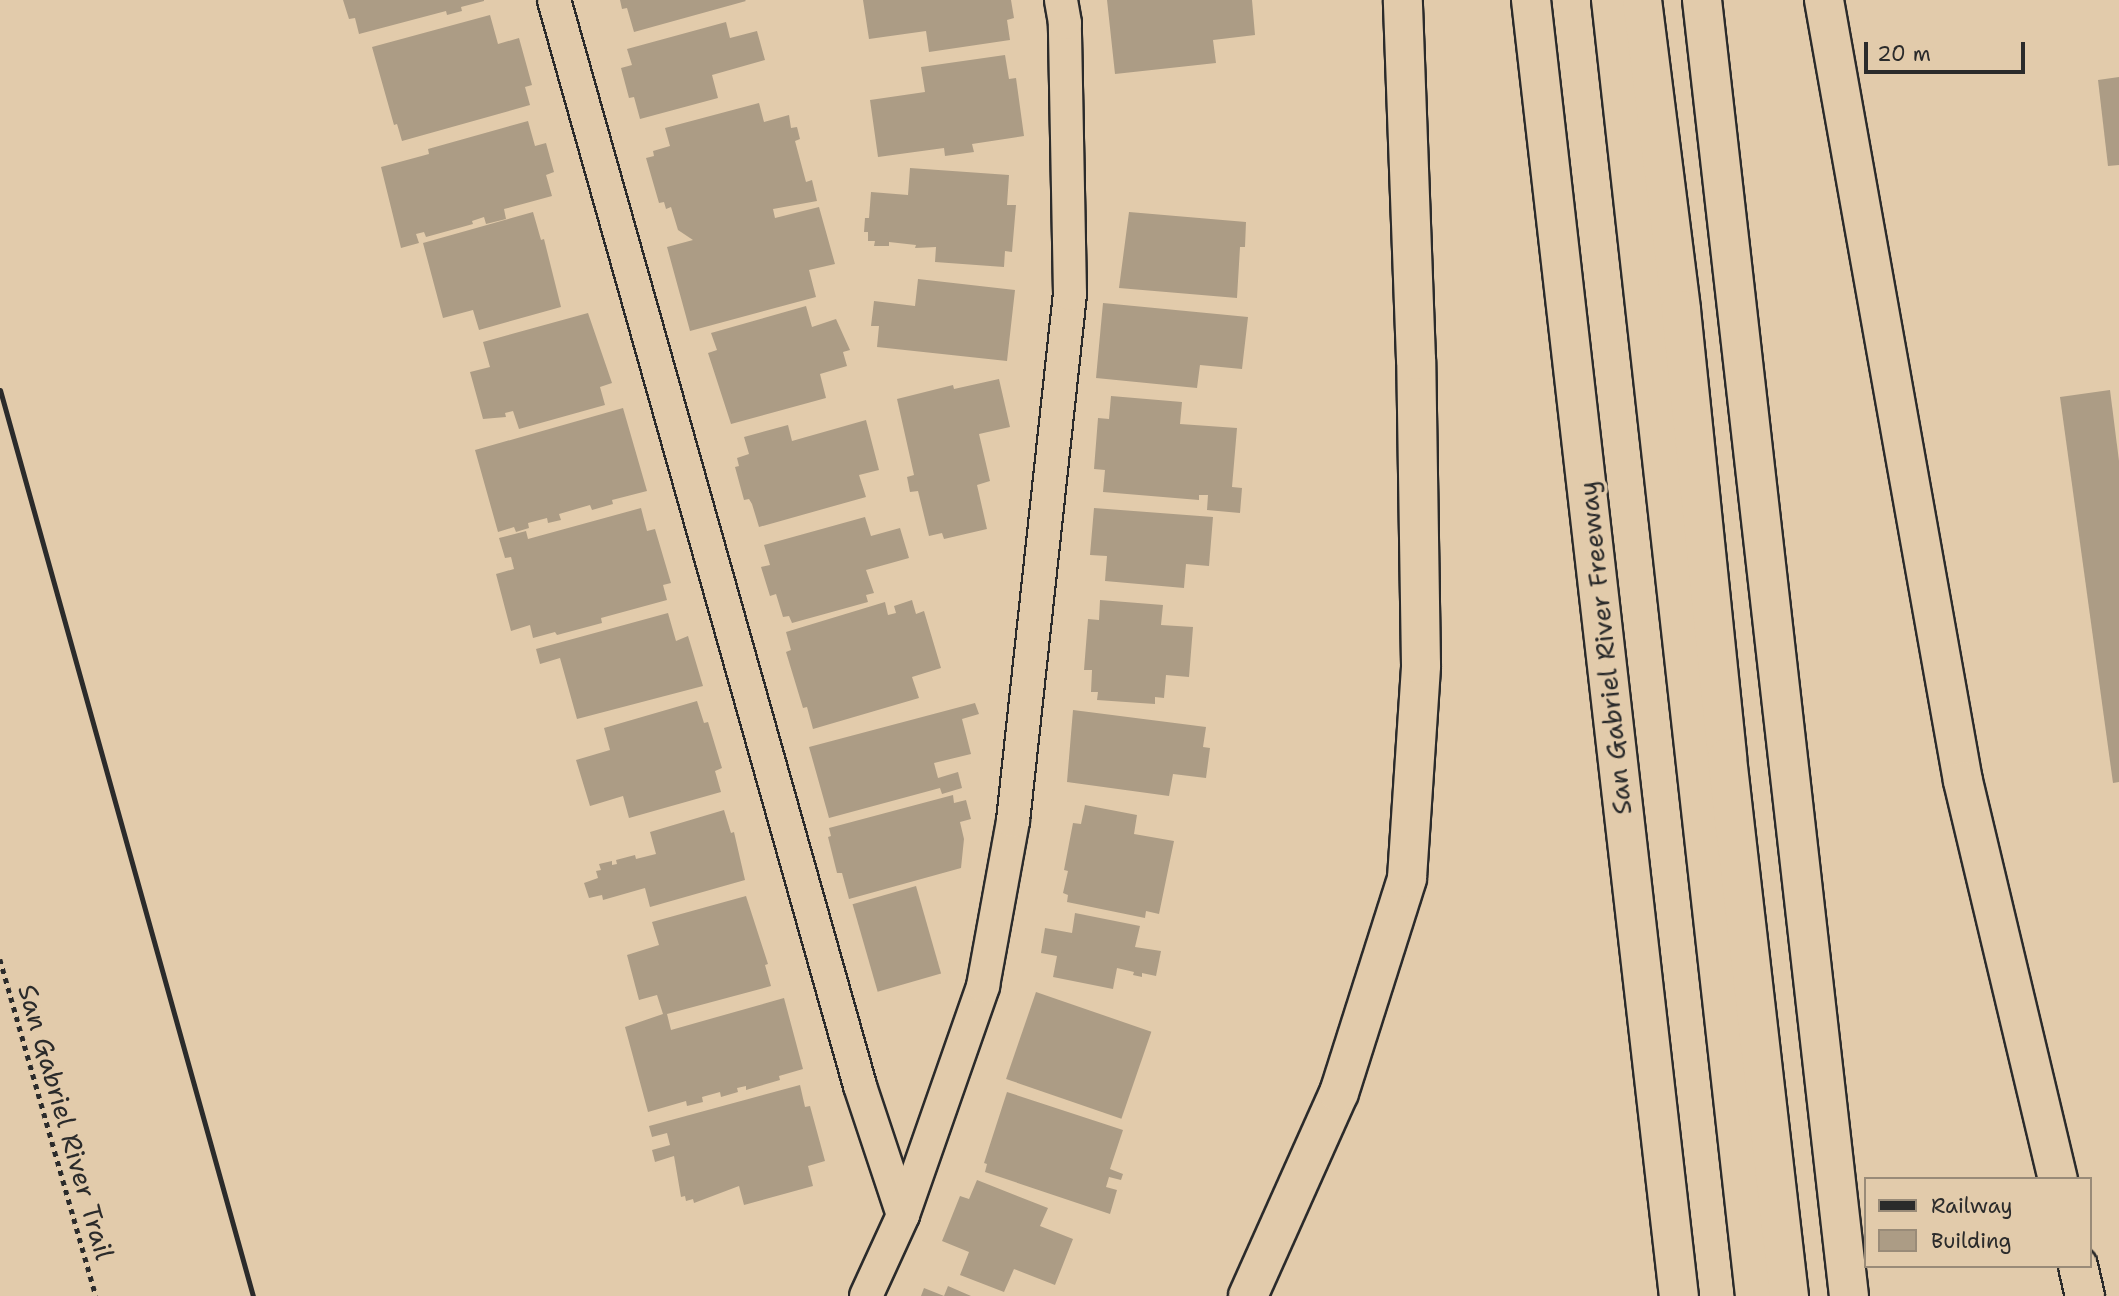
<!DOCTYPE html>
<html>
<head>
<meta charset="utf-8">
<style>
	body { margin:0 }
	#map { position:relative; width:2119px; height:1296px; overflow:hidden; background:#e2cbab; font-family:"Shantell Sans",sans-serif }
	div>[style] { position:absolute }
	.building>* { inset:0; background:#ac9c85; transform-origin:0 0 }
	.path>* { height:4.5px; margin-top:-2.25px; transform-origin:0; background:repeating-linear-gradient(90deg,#2b2b2b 0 5px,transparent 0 10px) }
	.roads { filter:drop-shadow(2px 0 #2b2b2b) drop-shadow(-2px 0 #2b2b2b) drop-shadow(0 2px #2b2b2b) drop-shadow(0 -2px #2b2b2b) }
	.lane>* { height:32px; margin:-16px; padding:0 16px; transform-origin:16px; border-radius:16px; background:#e2cbab }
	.highway>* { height:38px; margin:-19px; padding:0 19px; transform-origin:19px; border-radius:19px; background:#e2cbab }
	.rail>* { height:5px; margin:-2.5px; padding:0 2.5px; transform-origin:2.5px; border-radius:2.5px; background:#2b2b2b }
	span { translate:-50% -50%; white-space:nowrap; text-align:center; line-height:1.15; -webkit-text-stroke:7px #e2cbab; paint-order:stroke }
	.street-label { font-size:26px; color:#2b2b2b }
	.legend { position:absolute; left:1864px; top:1177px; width:228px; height:91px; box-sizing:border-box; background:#e2cbab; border:2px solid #998b78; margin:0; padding:9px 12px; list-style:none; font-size:21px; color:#2b2b2b }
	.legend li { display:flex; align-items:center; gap:14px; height:35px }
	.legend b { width:35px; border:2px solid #998b78 }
	.scale { position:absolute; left:1864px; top:42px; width:161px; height:32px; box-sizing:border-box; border:4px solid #2b2b2b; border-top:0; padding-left:9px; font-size:21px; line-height:24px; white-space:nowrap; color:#2b2b2b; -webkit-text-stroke:5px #e2cbab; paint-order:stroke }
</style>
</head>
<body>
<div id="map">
	<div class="building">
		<i style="clip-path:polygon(343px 0,484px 0,484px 1px,461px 7px,462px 11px,447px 15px,446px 11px,359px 34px,355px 18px,349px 19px)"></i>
		<i style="clip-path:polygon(620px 0,745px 0,746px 1px,634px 32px,627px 8px,622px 9px)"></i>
		<i style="clip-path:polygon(863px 0,1011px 0,1014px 18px,1007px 20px,1010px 40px,929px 52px,926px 31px,869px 39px)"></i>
		<i style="clip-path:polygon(1107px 0,1252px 0,1255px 35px,1213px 40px,1216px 63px,1115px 74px)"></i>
		<i style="clip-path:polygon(490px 15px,498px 44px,519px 38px,532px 85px,525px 87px,530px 105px,402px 141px,397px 124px,394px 125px,372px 47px)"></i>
		<i style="clip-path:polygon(726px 22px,730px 38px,757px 31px,765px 60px,712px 75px,718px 98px,640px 119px,634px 97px,629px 98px,621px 68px,632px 65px,627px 49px)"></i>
		<i style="clip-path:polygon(1005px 55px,1009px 79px,1016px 78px,1024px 136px,972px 144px,974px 152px,945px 156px,944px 148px,878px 157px,870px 100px,925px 92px,921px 67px)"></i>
		<i style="clip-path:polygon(2119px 77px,2119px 165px,2108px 166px,2098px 80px)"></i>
		<i style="clip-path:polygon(759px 103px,764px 122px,789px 115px,791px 128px,797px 127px,800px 139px,795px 141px,806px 182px,812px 180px,817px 201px,773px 209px,775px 218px,819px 207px,835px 264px,809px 270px,816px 297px,690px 331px,667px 247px,693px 240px,678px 230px,671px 207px,666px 209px,664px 202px,659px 203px,646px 158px,654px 156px,653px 151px,670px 146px,665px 128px)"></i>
		<i style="clip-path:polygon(528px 121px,535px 146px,546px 143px,554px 172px,546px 175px,552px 196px,504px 209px,506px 219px,486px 224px,484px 217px,472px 221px,473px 224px,426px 237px,424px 232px,416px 234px,419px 243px,401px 248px,381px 167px,429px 154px,428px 149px)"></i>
		<i style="clip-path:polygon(910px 168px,1009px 175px,1007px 205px,1016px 205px,1012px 252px,1005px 251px,1004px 267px,935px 262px,936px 247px,915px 248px,916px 245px,889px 242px,889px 246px,874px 246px,875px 241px,868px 241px,868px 232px,864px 232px,865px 218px,869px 218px,871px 192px,908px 195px)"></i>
		<i style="clip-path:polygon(533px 212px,541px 240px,544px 239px,561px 307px,479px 330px,473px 310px,443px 318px,423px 243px)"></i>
		<i style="clip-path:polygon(1129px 212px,1246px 222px,1245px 247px,1240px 247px,1237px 298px,1119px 288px)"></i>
		<i style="clip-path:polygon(918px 279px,1015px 290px,1007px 361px,877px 347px,879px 326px,871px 326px,874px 301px,915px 306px)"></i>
		<i style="clip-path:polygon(1103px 303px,1248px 317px,1242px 369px,1200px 365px,1197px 388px,1096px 378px)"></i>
		<i style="clip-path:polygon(806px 306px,812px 327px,836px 319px,850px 350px,843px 352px,847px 366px,820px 374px,826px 398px,731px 424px,708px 353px,717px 350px,711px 333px)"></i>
		<i style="clip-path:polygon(588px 313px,612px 383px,600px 387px,605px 405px,519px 429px,513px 411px,505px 413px,506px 417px,483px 419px,470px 372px,490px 367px,483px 342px)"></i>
		<i style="clip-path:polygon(999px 379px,1010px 427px,979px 434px,990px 481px,977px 485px,987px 529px,944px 539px,942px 533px,929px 536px,918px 491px,910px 492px,907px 477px,914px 475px,897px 399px,953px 385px,954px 389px)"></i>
		<i style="clip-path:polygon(2110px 390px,2119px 461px,2119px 782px,2113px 783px,2060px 397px)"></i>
		<i style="clip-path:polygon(1111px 396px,1182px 402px,1180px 424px,1237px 428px,1232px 487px,1242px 488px,1240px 513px,1207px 510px,1208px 495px,1199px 495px,1199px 500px,1103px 492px,1105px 470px,1094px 469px,1098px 418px,1109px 419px)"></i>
		<i style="clip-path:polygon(623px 408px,647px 491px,612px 500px,613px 504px,592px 510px,590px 505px,559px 514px,561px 520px,548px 523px,547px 518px,528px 523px,529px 528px,516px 532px,514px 527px,498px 532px,475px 450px)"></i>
		<i style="clip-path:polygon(866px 420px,879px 470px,859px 475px,866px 497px,759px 527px,752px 504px,749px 499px,744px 500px,735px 467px,739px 466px,737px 458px,749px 454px,744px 437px,788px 425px,792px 441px)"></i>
		<i style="clip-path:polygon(641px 508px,647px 531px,655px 529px,671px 583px,663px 585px,667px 600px,601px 618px,602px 623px,557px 635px,555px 632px,533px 638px,530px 625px,511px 631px,496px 574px,514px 569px,511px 557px,505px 558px,499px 538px,526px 531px,528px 539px)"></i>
		<i style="clip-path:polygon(1094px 508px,1213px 517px,1209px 566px,1186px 564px,1184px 588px,1105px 581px,1107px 556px,1090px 555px)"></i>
		<i style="clip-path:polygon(865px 517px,871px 536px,900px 528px,909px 558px,866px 570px,874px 593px,866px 595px,868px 602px,792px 623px,789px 616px,783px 617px,776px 594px,770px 596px,761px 567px,770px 565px,764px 545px)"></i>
		<i style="clip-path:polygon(912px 600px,916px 614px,924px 611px,941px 668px,912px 677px,919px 698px,813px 729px,807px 707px,803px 708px,786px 652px,791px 650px,786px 632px,885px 602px,888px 615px,896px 613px,894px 606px)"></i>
		<i style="clip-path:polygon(1100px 600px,1163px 605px,1161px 625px,1193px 627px,1189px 677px,1166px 675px,1164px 698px,1155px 697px,1155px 704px,1097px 700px,1098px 692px,1091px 692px,1092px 670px,1084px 670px,1088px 619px,1099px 620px)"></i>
		<i style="clip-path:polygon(668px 613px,676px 641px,688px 636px,703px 686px,577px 719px,560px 658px,540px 664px,536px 649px)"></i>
		<i style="clip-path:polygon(697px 701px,704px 723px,708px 722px,722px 768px,715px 771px,721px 792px,629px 818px,623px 796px,590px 806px,576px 760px,610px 750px,604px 728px)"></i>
		<i style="clip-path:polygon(975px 703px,979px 714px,962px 719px,971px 754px,934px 763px,938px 778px,958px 772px,962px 788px,942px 794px,940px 788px,829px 818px,809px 747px)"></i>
		<i style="clip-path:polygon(1073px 710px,1206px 727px,1203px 747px,1210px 748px,1206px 778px,1173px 774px,1169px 796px,1067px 782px)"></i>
		<i style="clip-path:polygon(953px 795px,954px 803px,966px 800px,971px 819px,960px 822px,964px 839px,961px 868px,849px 899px,842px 873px,837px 873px,828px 837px,831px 836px,829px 828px)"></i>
		<i style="clip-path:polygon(1085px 805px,1137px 815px,1134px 834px,1174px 841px,1159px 914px,1146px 911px,1145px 918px,1067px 902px,1068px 895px,1063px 893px,1068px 871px,1064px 870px,1073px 823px,1081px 824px)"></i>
		<i style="clip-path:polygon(724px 810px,731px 833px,734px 832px,745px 880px,650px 907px,645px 888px,603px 900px,602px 895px,589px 898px,584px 883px,598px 878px,596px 871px,601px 870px,599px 864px,612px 861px,612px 865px,617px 864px,616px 860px,635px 855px,636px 859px,656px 854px,650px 832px)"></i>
		<i style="left:916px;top:886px;width:91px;height:66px;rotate:74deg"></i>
		<i style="clip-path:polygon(746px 896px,768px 964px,765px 965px,771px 986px,667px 1014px,671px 1030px,784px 998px,803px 1069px,779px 1076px,780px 1080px,746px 1090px,746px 1086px,737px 1088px,738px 1092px,721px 1097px,720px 1092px,702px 1097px,703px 1102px,687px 1106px,686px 1101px,648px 1112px,625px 1027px,663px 1014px,657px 995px,639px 1000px,627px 955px,659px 945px,652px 922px)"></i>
		<i style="clip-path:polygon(1075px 913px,1140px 926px,1135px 947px,1161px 951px,1156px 976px,1142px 973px,1142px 977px,1133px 975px,1134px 972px,1117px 968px,1113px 989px,1053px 977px,1057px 956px,1041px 953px,1045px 928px,1072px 933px)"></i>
		<i style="left:1036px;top:992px;width:122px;height:92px;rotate:19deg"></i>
		<i style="clip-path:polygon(800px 1085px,805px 1107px,810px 1106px,825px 1161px,808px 1166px,813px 1186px,744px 1205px,739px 1186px,694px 1203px,693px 1199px,686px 1201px,685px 1196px,681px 1197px,674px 1156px,655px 1162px,652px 1150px,670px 1145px,667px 1133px,652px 1137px,649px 1126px)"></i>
		<i style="clip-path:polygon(1007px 1092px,1123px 1130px,1110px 1169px,1123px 1174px,1121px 1180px,1109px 1177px,1106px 1187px,1117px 1190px,1110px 1214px,985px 1172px,987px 1164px,984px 1163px)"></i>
		<i style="clip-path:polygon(977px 1180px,1048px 1208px,1040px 1226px,1073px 1239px,1055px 1285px,1014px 1269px,1004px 1292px,960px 1275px,969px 1252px,942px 1241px,960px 1196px,969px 1199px)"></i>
		<i style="clip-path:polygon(948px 1286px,971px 1296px,921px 1296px,924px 1288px,944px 1296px)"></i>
	</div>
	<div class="path">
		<i style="left:0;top:959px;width:350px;rotate:74.1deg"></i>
	</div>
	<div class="roads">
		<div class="lane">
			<i style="left:554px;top:0;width:1128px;rotate:74.26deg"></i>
			<i style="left:860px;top:1086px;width:136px;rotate:71.6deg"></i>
			<i style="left:866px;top:1296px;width:89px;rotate:-65.4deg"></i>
			<i style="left:903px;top:1215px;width:243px;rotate:-70.7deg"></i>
			<i style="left:983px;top:986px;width:168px;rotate:-79.7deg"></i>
			<i style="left:1013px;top:821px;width:530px;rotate:-83.83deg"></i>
			<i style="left:1070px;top:294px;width:271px;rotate:-91.1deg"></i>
			<i style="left:1065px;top:23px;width:23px;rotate:-100deg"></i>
		</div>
		<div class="highway">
			<i style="left:1531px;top:0;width:1304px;rotate:83.49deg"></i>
			<i style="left:1611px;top:0;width:1304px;rotate:83.66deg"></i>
			<i style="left:1642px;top:0;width:312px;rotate:82.8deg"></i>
			<i style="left:1681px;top:310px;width:450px;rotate:84.1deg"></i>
			<i style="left:1727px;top:758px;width:542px;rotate:83.43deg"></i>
			<i style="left:1702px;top:0;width:1304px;rotate:83.53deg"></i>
			<i style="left:1824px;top:0;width:793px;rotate:79.91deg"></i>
			<i style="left:1963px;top:781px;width:409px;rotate:76.6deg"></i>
			<i style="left:2078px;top:1266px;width:31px;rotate:77deg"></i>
			<i style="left:1248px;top:1296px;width:222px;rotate:-65.9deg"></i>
			<i style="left:1339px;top:1093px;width:225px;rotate:-72.4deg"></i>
			<i style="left:1407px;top:878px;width:213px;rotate:-86.2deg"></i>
			<i style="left:1421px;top:665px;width:305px;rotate:-90.9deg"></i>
			<i style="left:1416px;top:360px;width:360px;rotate:-92.1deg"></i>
		</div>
	</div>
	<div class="rail">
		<i style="left:0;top:390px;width:941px;rotate:74.4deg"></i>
	</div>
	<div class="street-label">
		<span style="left:1605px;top:648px;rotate:-96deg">San Gabriel River Freeway</span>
		<span style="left:66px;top:1122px;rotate:74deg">San Gabriel River Trail</span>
	</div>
	<ul class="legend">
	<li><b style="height:9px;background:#2b2b2b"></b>Railway</li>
	<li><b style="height:19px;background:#ac9c85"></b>Building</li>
	</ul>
	<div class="scale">20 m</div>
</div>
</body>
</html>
